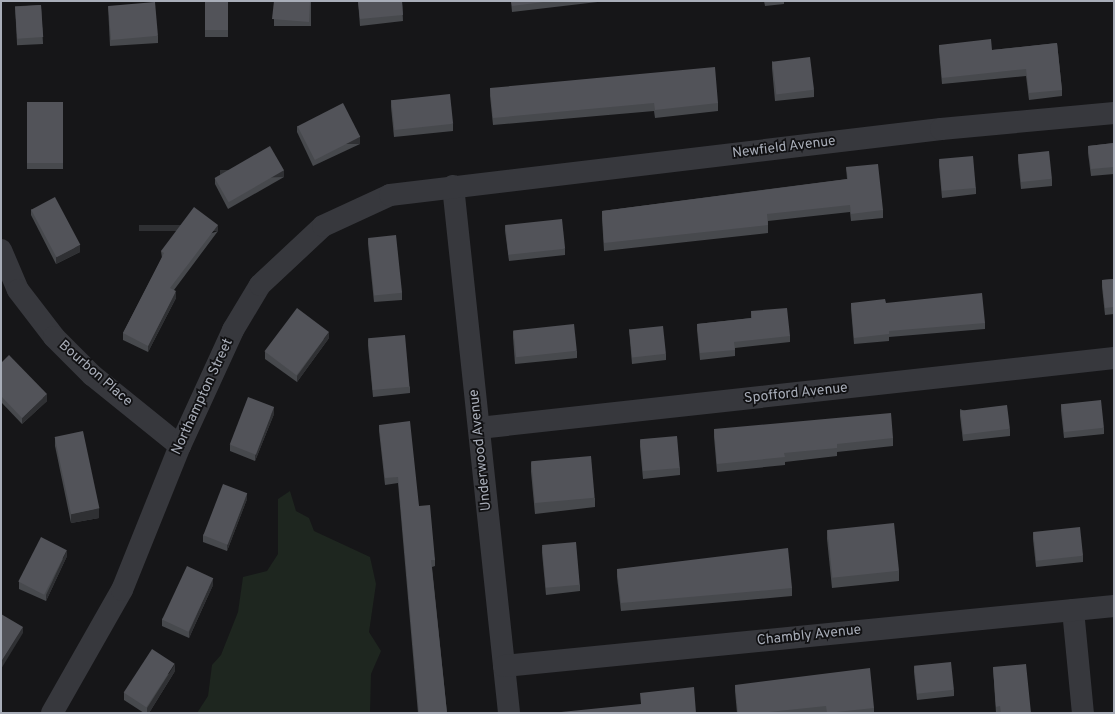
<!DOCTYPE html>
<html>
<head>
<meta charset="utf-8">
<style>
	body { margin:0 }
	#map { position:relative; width:1115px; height:714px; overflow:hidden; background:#161618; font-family:Overpass,sans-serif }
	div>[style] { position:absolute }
	.green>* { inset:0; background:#1e261f }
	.minor>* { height:22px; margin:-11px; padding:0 11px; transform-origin:11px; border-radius:11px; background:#37383d }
	.wall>* { inset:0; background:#47494d; transform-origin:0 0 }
	.shaded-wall>* { inset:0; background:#2f3033; transform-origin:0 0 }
	.building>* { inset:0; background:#525359; transform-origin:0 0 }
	span { translate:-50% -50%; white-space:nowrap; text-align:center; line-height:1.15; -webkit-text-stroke:3.5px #111113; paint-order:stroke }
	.street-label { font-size:14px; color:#a8adb8 }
	.frame { position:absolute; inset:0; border:2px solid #a8adb8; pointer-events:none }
</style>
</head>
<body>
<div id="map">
	<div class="green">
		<i style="clip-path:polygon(290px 491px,296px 511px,309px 518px,314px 531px,370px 557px,376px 584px,369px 632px,381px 651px,371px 674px,370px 713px,197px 713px,208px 696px,212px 665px,221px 655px,238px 612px,243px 577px,267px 571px,278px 554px,278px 499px)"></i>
	</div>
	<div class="minor">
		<i style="left:453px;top:186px;width:530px;rotate:83.93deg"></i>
		<i style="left:1px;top:250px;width:43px;rotate:67deg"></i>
		<i style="left:18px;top:290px;width:59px;rotate:52.5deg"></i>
		<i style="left:54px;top:337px;width:54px;rotate:45deg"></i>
		<i style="left:92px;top:375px;width:113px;rotate:38.9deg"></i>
		<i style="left:479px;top:428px;width:639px;rotate:-6.29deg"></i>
		<i style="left:1073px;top:610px;width:103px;rotate:84.5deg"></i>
		<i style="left:504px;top:666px;width:613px;rotate:-5.62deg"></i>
		<i style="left:52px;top:713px;width:142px;rotate:-60.4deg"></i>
		<i style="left:122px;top:590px;width:155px;rotate:-68.1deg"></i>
		<i style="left:180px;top:446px;width:128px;rotate:-65.4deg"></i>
		<i style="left:233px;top:330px;width:52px;rotate:-59deg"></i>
		<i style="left:260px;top:285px;width:86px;rotate:-43.1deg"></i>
		<i style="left:323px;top:226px;width:74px;rotate:-24.8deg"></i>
		<i style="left:390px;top:195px;width:555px;rotate:-6.83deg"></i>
		<i style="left:941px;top:129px;width:174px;rotate:-5.3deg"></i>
	</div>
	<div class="wall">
		<i style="left:205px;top:1px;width:23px;height:36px"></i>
		<i style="left:274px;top:1px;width:37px;height:25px"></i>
		<i style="clip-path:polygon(358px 1px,402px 1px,403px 21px,360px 26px)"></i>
		<i style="clip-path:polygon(511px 1px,606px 1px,512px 12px)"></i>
		<i style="clip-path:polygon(764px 1px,784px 1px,784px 4px,765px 6px)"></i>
		<i style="left:41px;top:5px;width:39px;height:26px;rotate:87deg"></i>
		<i style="clip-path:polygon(108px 6px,158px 36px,158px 43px,110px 46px)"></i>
		<i style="clip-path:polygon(1057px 43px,1062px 90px,1062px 96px,1029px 100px,1026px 76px,942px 84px,939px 51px,939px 45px,992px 50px)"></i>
		<i style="clip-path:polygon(772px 61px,814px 90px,814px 97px,775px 101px,772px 68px)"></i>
		<i style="clip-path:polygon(490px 88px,718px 103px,718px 111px,655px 118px,654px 111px,493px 125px,490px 96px)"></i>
		<i style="clip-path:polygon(391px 100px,453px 124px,453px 131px,394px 137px,391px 107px)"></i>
		<i style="left:27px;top:102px;width:36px;height:67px"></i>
		<i style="clip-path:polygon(297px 126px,360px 144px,313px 166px,297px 132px)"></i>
		<i style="clip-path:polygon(1114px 143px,1114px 174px,1091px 176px,1088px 153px,1088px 146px)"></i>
		<i style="clip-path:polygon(1018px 154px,1052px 179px,1052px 186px,1021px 189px,1018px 161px)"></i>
		<i style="clip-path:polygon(939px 160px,976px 188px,976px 194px,942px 198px,939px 166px)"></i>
		<i style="clip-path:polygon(846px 167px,883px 210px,883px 218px,851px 221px,850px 212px,768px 221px,768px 233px,604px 251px,602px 219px,602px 211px,847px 179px)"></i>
		<i style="clip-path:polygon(284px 177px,228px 209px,215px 184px,215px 178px)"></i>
		<i style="clip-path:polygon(31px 209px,80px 252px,56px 264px,31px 215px)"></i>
		<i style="clip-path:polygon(505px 225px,565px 249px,565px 255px,509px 261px,505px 231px)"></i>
		<i style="clip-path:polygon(218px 231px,174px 290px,176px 298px,148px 352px,123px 340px,123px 333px,162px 258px,161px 251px)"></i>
		<i style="clip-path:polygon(368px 238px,402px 293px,402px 300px,374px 302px,368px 244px)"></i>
		<i style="clip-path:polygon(1114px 279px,1114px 314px,1105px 315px,1102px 287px,1102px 280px)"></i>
		<i style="clip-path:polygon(851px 303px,886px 303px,985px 323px,985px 329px,889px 337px,889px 341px,854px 344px,851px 309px)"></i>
		<i style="clip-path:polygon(751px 311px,790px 336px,790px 342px,735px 348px,735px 356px,700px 360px,697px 330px,697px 324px,751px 318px)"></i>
		<i style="clip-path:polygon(629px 329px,666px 354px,666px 360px,632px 364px)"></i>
		<i style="clip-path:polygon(513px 331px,577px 351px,577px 358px,515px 364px,513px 337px)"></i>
		<i style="clip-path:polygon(329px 338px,297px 382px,265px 359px,265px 352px)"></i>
		<i style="clip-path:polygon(368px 339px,410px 387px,410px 393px,373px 397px,368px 346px)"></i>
		<i style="clip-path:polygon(1px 363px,47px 401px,22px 424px,1px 402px)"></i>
		<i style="clip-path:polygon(1061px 404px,1104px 428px,1104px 434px,1064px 438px,1061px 411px)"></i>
		<i style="clip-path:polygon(960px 409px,1010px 429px,1010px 436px,963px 441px,960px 416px)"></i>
		<i style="clip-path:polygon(274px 414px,255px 461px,230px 451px,230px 445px)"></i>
		<i style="clip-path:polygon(379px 425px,419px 506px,435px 560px,435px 566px,432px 567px,447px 713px,418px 713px,398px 483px,385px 485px,379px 431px)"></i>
		<i style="clip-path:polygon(714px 429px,893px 438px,893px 446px,837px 452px,837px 456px,785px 462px,785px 465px,717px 472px,714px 437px)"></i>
		<i style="clip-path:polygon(55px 437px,99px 518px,71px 523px,55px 446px)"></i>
		<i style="clip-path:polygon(640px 440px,680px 468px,680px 475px,643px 479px,640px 447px)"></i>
		<i style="clip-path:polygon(531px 462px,595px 498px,595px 507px,535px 514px,531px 472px)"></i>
		<i style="clip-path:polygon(247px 499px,227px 551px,203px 542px,203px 535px)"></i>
		<i style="clip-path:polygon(827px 530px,899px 571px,899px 581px,832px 588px,827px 539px)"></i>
		<i style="clip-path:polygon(1033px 532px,1083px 556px,1083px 562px,1036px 567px,1033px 539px)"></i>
		<i style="clip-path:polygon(542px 546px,580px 585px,580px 591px,546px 595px,542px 553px)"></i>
		<i style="clip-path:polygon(67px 556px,46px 601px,19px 589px,19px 582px)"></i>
		<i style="clip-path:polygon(617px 569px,792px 588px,792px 596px,621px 611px,617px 577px)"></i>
		<i style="clip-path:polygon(213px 585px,189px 638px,162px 626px,162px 619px)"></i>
		<i style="clip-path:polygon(914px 666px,954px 690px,954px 696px,917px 700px,914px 672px)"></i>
		<i style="clip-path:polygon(993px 667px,1031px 713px,996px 713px)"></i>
		<i style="clip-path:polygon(175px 671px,149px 713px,144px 713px,124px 700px,124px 693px)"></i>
		<i style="clip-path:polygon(735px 685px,874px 708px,874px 713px,826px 713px,826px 712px,737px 713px,735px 691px)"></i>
	</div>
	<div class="shaded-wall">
		<i style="left:360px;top:137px;width:7px;height:52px;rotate:90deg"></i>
		<i style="left:284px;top:170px;width:7px;height:64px;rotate:90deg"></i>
		<i style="left:218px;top:225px;width:6px;height:79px;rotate:90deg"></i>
		<i style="clip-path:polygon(80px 245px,80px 252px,56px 264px,56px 257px)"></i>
		<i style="clip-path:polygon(176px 291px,176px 298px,148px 352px,148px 346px)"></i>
		<i style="clip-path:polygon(329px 332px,329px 338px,297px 382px,297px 376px)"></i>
		<i style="clip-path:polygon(47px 394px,47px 401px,22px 424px,22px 418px)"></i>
		<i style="clip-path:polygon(274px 407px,274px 414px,255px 461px,255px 455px)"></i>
		<i style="clip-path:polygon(247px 493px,247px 499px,227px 551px,227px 544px)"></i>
		<i style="clip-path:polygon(99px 508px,99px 518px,71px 523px,71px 514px)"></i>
		<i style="clip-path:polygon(67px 550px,67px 556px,46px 601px,46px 595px)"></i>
		<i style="clip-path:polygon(213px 578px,213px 585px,189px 638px,189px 632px)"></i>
		<i style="clip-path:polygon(23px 627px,23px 633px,1px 669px,1px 662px)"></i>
		<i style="clip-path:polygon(175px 664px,175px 671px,149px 713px,147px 713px,147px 708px)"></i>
	</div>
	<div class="building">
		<i style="left:205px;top:1px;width:23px;height:29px"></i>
		<i style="clip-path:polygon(274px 1px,310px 1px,309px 22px,272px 19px)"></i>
		<i style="clip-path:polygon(358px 1px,402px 1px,403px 15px,360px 19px)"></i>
		<i style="clip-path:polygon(511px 1px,552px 1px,512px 6px)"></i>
		<i style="clip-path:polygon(764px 1px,779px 1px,765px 2px)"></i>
		<i style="left:155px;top:2px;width:34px;height:47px;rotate:85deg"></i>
		<i style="left:41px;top:5px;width:32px;height:26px;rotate:86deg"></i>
		<i style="clip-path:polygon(991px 39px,992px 50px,1057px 43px,1062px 90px,1029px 93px,1026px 69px,942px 78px,939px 45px)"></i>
		<i style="left:810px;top:57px;width:33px;height:38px;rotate:83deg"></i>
		<i style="clip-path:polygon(715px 67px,718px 103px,655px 110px,654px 103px,493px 118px,490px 88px)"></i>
		<i style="left:450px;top:94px;width:30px;height:59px;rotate:84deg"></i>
		<i style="left:27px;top:102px;width:36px;height:61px"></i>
		<i style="left:343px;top:103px;width:38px;height:51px;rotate:63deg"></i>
		<i style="clip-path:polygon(1114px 143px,1114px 167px,1091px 169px,1088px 146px)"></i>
		<i style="left:270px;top:146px;width:28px;height:64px;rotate:60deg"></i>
		<i style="left:1049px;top:151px;width:28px;height:31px;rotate:84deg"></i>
		<i style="left:973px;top:156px;width:32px;height:34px;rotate:85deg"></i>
		<i style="clip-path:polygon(878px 164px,883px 210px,851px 214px,850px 205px,767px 214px,768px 225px,604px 243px,602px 211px,848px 179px,846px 167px)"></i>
		<i style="left:55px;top:197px;width:54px;height:27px;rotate:62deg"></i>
		<i style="clip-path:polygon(194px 207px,218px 225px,170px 288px,176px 291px,148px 346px,123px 333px,164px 253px,161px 251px)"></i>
		<i style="left:562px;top:219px;width:30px;height:57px;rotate:84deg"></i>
		<i style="left:396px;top:235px;width:58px;height:28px;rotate:84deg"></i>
		<i style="clip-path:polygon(1114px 279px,1114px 307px,1105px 308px,1102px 280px)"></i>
		<i style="clip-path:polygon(982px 293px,985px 323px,889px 331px,889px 334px,854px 338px,851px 303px,885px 299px,886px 303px)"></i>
		<i style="left:297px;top:308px;width:40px;height:54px;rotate:37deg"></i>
		<i style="clip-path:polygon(787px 308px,790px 336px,734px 342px,735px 350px,700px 353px,697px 324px,752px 318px,751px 311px)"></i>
		<i style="left:574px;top:324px;width:27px;height:61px;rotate:84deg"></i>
		<i style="left:663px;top:326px;width:28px;height:34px;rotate:84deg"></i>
		<i style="left:405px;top:335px;width:52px;height:37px;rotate:85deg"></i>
		<i style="clip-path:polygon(9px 355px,47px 394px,22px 418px,1px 396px,1px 363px)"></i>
		<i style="left:248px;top:397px;width:28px;height:51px;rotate:21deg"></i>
		<i style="left:1101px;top:400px;width:28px;height:40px;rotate:84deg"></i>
		<i style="left:1007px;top:405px;width:24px;height:47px;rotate:83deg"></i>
		<i style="clip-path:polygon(891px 413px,893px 438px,837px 444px,837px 448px,784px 453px,785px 457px,717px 464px,714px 429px)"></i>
		<i style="clip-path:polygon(410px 421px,419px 506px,430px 505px,435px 560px,431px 560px,447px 713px,419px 713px,398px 477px,385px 478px,379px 425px)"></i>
		<i style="left:83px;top:431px;width:79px;height:29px;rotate:78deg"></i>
		<i style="left:677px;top:436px;width:32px;height:37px;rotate:85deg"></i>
		<i style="left:591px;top:456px;width:42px;height:60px;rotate:85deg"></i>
		<i style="left:223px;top:484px;width:26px;height:55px;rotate:21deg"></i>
		<i style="left:894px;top:523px;width:48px;height:67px;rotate:84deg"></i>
		<i style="left:1080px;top:527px;width:29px;height:47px;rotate:84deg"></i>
		<i style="left:41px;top:537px;width:29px;height:50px;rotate:27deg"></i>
		<i style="left:576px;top:542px;width:43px;height:34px;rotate:85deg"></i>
		<i style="clip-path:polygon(788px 548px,792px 588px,621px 603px,617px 569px)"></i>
		<i style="left:187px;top:566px;width:29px;height:59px;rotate:25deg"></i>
		<i style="clip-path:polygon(1px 614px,23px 627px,1px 662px)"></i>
		<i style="left:152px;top:649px;width:27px;height:52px;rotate:33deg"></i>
		<i style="left:951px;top:662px;width:28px;height:37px;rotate:84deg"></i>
		<i style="clip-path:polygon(1026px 664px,1031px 713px,1001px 713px,1000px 706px,996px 707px,993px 667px)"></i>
		<i style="clip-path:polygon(870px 668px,874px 708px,827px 713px,826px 706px,759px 713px,738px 713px,735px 685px)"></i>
		<i style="clip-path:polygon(694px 687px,696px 713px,551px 713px,641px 704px,640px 693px)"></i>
	</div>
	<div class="street-label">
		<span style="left:784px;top:148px;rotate:-7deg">Newfield Avenue</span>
		<span style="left:95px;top:374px;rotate:41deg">Bourbon Place</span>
		<span style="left:796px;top:394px;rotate:-6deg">Spofford Avenue</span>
		<span style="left:203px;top:397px;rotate:-65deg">Northampton Street</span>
		<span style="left:481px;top:450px;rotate:-96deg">Underwood Avenue</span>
		<span style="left:809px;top:636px;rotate:-6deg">Chambly Avenue</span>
	</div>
	<div class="frame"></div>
</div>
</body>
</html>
